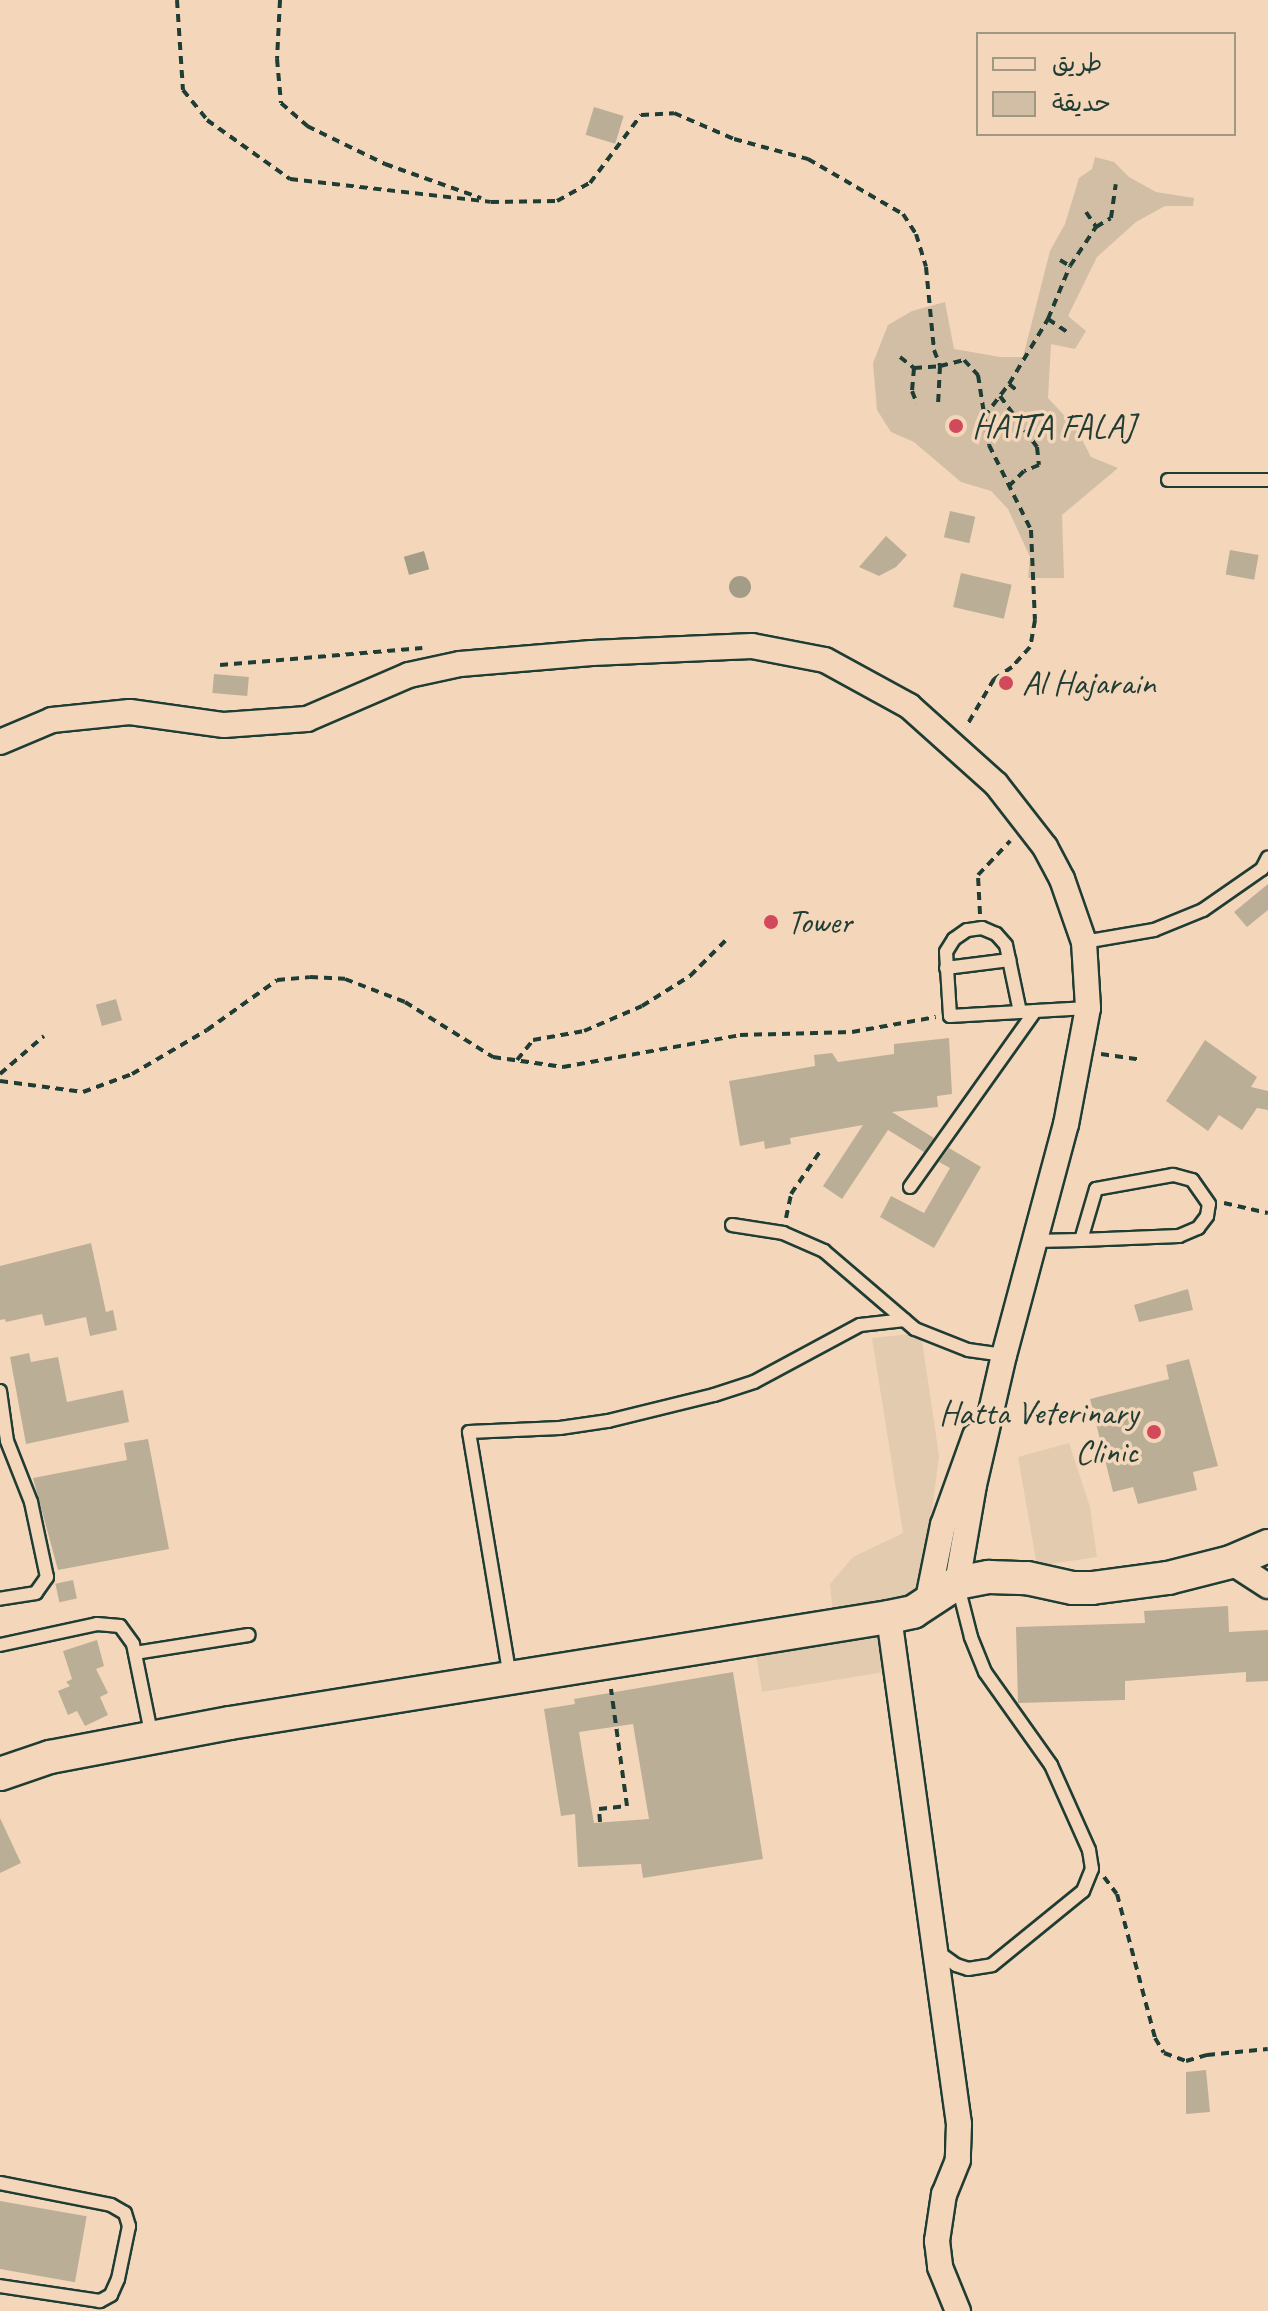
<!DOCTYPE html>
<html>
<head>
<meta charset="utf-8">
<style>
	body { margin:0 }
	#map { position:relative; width:1268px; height:2311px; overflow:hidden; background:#f4d7ba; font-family:Caveat,"Playpen Sans Arabic",sans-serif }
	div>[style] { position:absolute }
	.built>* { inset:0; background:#e3cbb0 }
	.green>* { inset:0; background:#d2bea4 }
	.water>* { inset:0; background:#a39d87; transform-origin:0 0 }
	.round { border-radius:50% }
	.building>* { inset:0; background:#bbae97; transform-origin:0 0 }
	.path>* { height:4px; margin-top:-2px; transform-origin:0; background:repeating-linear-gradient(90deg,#1f3d34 0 8px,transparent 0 14px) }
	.roads { filter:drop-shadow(2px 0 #1f3d34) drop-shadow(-2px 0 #1f3d34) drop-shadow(0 2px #1f3d34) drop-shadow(0 -2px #1f3d34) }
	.service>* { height:12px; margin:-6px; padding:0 6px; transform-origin:6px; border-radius:6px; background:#f4d7ba }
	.minor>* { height:24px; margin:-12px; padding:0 12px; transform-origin:12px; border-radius:12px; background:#f4d7ba }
	.secondary>* { height:32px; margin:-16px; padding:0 16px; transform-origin:16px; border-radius:16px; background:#f4d7ba }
	.dots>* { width:22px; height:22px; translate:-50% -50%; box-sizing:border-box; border:4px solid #f4d7ba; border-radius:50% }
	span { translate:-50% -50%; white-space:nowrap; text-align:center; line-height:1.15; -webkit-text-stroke:7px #f4d7ba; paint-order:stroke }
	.poi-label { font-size:34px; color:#1f3d34 }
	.left { translate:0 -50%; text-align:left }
	.right { translate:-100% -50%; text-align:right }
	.legend { position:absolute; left:976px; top:32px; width:260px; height:104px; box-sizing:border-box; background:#f4d7ba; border:2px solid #9f9984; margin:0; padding:10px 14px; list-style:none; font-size:24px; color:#1f3d34 }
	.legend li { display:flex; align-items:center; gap:16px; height:40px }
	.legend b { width:40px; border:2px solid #9f9984 }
</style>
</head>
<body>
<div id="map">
	<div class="built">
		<i style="clip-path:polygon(921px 1333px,939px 1456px,921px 1595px,880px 1603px,890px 1671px,762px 1692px,756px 1653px,836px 1643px,830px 1584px,853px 1557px,903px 1533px,872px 1338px)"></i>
		<i style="clip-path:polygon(1069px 1443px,1090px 1507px,1097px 1557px,1037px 1566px,1018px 1457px)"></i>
	</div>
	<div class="green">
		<i style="clip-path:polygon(1095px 157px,1114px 162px,1129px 177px,1156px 192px,1194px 198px,1193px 206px,1165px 206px,1136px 222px,1097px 257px,1068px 316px,1086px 331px,1075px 349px,1051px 344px,1048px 398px,1076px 428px,1091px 457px,1118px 468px,1062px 515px,1064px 578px,1028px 578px,1030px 557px,1008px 509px,991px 491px,961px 482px,914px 442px,891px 432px,877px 410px,873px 363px,888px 325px,912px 311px,945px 302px,954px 349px,1000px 357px,1023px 357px,1050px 251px,1065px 224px,1079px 178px,1092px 169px)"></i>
	</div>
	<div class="water">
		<i style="left:424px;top:551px;width:19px;height:21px;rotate:74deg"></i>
		<i class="round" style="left:729px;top:576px;width:22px;height:22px"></i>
	</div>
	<div class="building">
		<i style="left:594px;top:107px;width:31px;height:29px;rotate:17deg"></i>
		<i style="left:950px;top:511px;width:26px;height:27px;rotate:13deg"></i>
		<i style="clip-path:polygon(886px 536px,907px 555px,896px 567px,879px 576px,859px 567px)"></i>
		<i style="left:1230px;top:550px;width:29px;height:25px;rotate:10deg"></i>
		<i style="left:961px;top:573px;width:52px;height:35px;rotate:13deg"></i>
		<i style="left:214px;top:674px;width:35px;height:19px;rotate:5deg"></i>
		<i style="clip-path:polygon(1268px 884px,1268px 910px,1247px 927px,1234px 912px)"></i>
		<i style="left:116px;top:999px;width:22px;height:21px;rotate:74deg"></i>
		<i style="clip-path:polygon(949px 1038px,952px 1094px,937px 1096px,938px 1107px,892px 1112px,934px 1138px,924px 1152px,888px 1130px,842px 1199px,823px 1186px,863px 1125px,790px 1138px,791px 1144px,765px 1149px,764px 1141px,740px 1146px,729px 1081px,815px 1066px,814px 1055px,832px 1053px,838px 1062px,894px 1054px,894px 1044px)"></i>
		<i style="clip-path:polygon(1205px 1040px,1257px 1077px,1251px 1087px,1268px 1091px,1268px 1110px,1257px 1108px,1242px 1130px,1219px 1115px,1208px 1131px,1166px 1101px)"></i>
		<i style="clip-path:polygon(949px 1148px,981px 1167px,934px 1248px,880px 1217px,891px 1196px,924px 1213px,950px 1168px,939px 1162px)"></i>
		<i style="clip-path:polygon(91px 1243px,106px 1312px,113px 1310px,117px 1330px,90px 1336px,86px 1317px,45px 1326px,42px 1314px,6px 1322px,5px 1319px,0 1320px,0 1266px)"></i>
		<i style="clip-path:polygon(1188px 1289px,1193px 1310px,1139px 1322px,1134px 1305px)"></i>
		<i style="clip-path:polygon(29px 1353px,31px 1362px,58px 1357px,67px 1402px,123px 1390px,129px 1422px,26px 1444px,10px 1357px)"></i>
		<i style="clip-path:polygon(1189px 1359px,1218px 1466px,1193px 1472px,1197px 1490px,1138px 1504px,1133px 1487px,1113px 1492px,1090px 1399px,1169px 1379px,1166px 1365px)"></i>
		<i style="clip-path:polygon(148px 1439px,169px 1549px,58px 1570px,33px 1478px,127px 1460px,124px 1443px)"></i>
		<i style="left:73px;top:1580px;width:19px;height:18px;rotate:78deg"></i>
		<i style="clip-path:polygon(1228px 1606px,1229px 1632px,1268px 1630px,1268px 1681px,1246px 1682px,1246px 1672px,1125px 1681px,1125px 1700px,1018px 1703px,1016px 1627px,1145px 1623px,1144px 1611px)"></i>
		<i style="clip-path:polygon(97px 1640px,104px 1666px,96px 1669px,108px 1693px,100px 1697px,108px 1715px,85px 1726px,77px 1711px,68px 1715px,58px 1691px,70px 1686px,66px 1682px,72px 1679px,63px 1651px)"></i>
		<i style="clip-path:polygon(evenodd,733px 1672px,763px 1859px,643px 1878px,641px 1864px,578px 1867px,575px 1814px,561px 1816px,544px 1709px,575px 1704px,574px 1699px,733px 1672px,633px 1724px,649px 1819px,594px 1823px,579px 1732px,633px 1724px)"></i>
		<i style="clip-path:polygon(0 1818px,21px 1863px,0 1873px)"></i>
		<i style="clip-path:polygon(1206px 2070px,1210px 2112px,1186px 2114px,1186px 2072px)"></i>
		<i style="left:0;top:2201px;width:88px;height:67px;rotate:10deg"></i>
	</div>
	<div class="path">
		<i style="left:177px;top:0;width:90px;rotate:86.2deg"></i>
		<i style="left:183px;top:90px;width:38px;rotate:51deg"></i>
		<i style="left:207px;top:120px;width:102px;rotate:35.4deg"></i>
		<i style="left:290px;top:179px;width:202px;rotate:6.5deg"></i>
		<i style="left:491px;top:202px;width:66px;rotate:-0.9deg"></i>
		<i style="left:557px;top:201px;width:38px;rotate:-29deg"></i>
		<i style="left:590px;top:183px;width:85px;rotate:-53.1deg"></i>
		<i style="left:641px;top:115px;width:33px;rotate:-3deg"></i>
		<i style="left:674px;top:113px;width:65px;rotate:23.4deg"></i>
		<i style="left:734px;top:139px;width:77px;rotate:15.1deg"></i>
		<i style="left:808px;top:159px;width:110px;rotate:30.1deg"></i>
		<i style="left:903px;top:214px;width:24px;rotate:57deg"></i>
		<i style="left:916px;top:234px;width:34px;rotate:73deg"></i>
		<i style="left:926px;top:267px;width:83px;rotate:84.5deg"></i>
		<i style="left:934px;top:350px;width:17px;rotate:69deg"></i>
		<i style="left:940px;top:366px;width:25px;rotate:-14deg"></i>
		<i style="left:964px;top:360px;width:21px;rotate:47deg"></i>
		<i style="left:978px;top:375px;width:71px;rotate:81.1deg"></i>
		<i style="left:989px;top:445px;width:95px;rotate:63.7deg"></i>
		<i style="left:1031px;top:530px;width:90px;rotate:87.5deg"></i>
		<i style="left:1035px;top:620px;width:27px;rotate:100deg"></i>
		<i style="left:1030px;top:647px;width:27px;rotate:132deg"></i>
		<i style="left:1012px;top:667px;width:22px;rotate:146deg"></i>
		<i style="left:994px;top:679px;width:56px;rotate:120.3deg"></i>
		<i style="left:280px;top:0;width:59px;rotate:92.9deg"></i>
		<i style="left:277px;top:59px;width:44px;rotate:84.8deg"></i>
		<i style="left:281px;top:103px;width:35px;rotate:41deg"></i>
		<i style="left:307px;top:126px;width:87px;rotate:26deg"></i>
		<i style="left:385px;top:164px;width:102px;rotate:19.5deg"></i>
		<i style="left:1086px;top:212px;width:18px;rotate:56deg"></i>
		<i style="left:1060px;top:260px;width:12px;rotate:31deg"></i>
		<i style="left:1048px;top:319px;width:22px;rotate:34deg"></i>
		<i style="left:900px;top:357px;width:18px;rotate:38deg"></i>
		<i style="left:914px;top:368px;width:23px;rotate:95deg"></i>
		<i style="left:912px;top:391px;width:14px;rotate:69deg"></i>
		<i style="left:914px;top:368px;width:26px;rotate:-4deg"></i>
		<i style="left:940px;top:366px;width:40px;rotate:92.9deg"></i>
		<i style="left:1009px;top:384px;width:13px;rotate:39deg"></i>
		<i style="left:1000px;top:396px;width:63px;rotate:54deg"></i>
		<i style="left:1037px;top:447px;width:18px;rotate:84deg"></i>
		<i style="left:1039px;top:465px;width:16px;rotate:158deg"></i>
		<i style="left:1024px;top:471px;width:20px;rotate:135deg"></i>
		<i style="left:984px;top:417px;width:41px;rotate:-52.9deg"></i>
		<i style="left:1009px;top:384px;width:76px;rotate:-59deg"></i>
		<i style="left:1048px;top:319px;width:57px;rotate:-67.5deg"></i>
		<i style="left:1070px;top:266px;width:47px;rotate:-56.3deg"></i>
		<i style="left:1096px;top:227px;width:17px;rotate:-31deg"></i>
		<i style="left:1111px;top:218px;width:34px;rotate:-82deg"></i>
		<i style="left:220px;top:665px;width:203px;rotate:-4.8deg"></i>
		<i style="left:980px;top:914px;width:39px;rotate:-93deg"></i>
		<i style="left:978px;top:875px;width:47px;rotate:-46.7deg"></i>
		<i style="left:1101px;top:1054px;width:37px;rotate:8deg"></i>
		<i style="left:517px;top:1060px;width:26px;rotate:-51deg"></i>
		<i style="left:533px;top:1040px;width:52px;rotate:-10deg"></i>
		<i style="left:584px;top:1031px;width:63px;rotate:-23.3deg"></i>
		<i style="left:642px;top:1006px;width:57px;rotate:-32deg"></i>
		<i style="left:690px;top:976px;width:52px;rotate:-45deg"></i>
		<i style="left:0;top:1074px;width:58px;rotate:-40.8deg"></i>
		<i style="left:0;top:1081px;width:84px;rotate:7.5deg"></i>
		<i style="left:83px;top:1092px;width:52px;rotate:-20.2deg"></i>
		<i style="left:132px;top:1074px;width:87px;rotate:-30.4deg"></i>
		<i style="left:207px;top:1030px;width:86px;rotate:-35.5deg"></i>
		<i style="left:277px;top:980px;width:33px;rotate:-5deg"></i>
		<i style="left:310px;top:977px;width:35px;rotate:3deg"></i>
		<i style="left:345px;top:979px;width:64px;rotate:21deg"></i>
		<i style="left:405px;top:1002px;width:104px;rotate:32deg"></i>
		<i style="left:493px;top:1057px;width:71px;rotate:8.1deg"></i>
		<i style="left:563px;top:1067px;width:180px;rotate:-10.2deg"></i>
		<i style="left:740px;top:1035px;width:112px;rotate:-1.5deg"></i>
		<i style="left:852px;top:1032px;width:85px;rotate:-10.1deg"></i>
		<i style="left:1224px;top:1203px;width:45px;rotate:12.8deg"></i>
		<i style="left:786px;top:1218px;width:25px;rotate:-78deg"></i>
		<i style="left:791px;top:1194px;width:53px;rotate:-55.7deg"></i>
		<i style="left:600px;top:1822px;width:13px;rotate:-94deg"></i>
		<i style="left:599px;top:1809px;width:28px;rotate:-6deg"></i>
		<i style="left:627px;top:1806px;width:118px;rotate:-97.8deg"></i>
		<i style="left:1104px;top:1877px;width:21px;rotate:53deg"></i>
		<i style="left:1117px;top:1894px;width:149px;rotate:75.2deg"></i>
		<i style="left:1155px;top:2038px;width:17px;rotate:59deg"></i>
		<i style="left:1164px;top:2053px;width:23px;rotate:20deg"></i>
		<i style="left:1186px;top:2061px;width:22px;rotate:-16deg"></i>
		<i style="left:1207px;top:2055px;width:61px;rotate:-5.6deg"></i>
	</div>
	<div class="roads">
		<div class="service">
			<i style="left:1168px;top:480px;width:100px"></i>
			<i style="left:1084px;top:942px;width:71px;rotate:-9.7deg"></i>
			<i style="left:1154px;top:930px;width:53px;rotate:-22.2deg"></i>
			<i style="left:1203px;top:910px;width:72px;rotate:-34.8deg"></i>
			<i style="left:1262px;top:869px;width:13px;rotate:-63deg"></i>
			<i style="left:946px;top:968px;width:64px;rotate:-7.2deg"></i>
			<i style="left:1020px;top:1012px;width:68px;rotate:-101.8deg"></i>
			<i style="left:1006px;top:945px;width:15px;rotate:-132deg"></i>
			<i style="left:996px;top:934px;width:15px;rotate:-157deg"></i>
			<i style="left:982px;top:928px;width:15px;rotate:172deg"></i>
			<i style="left:967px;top:930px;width:16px;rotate:145deg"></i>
			<i style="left:954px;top:939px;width:15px;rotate:122deg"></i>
			<i style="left:946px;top:952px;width:64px;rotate:86.4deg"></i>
			<i style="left:950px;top:1016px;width:70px;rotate:-3.3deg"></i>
			<i style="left:1020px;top:1012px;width:15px;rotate:-4deg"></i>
			<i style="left:1035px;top:1011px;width:53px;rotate:-3.2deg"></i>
			<i style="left:910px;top:1187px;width:216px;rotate:-54.6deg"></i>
			<i style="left:732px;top:1225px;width:52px;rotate:8.9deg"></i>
			<i style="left:783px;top:1233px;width:45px;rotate:23.7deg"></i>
			<i style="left:824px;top:1251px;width:120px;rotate:40.6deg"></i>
			<i style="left:915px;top:1329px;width:57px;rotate:21.6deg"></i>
			<i style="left:968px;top:1350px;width:36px;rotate:8deg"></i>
			<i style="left:1034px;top:1241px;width:47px;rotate:-1.2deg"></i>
			<i style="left:1081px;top:1240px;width:98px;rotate:-2.3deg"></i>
			<i style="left:1179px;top:1236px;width:21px;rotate:-23deg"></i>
			<i style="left:1198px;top:1228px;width:15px;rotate:-53deg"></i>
			<i style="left:1207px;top:1216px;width:12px;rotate:-81deg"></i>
			<i style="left:1209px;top:1204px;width:29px;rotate:-125deg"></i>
			<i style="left:1192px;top:1180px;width:20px;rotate:-165deg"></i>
			<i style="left:1173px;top:1175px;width:78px;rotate:169.7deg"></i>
			<i style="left:1096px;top:1189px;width:53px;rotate:106.4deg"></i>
			<i style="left:0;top:1391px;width:50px;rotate:82deg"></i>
			<i style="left:7px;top:1441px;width:66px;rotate:68.5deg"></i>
			<i style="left:31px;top:1502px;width:77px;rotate:78deg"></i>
			<i style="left:47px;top:1577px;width:19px;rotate:125deg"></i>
			<i style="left:36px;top:1593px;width:36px;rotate:171deg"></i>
			<i style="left:0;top:1645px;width:99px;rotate:-12.2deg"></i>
			<i style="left:97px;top:1624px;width:23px;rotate:5deg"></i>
			<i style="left:120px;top:1626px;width:22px;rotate:54deg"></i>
			<i style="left:133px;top:1644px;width:95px;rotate:78.5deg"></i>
			<i style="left:135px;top:1653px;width:115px;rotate:-9deg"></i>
			<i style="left:510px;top:1677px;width:248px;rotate:-99.5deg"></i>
			<i style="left:469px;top:1432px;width:91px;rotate:-2.5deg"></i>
			<i style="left:560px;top:1428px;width:49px;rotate:-8.3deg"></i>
			<i style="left:608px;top:1421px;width:109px;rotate:-13.8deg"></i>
			<i style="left:714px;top:1395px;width:42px;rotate:-18deg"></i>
			<i style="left:754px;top:1382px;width:120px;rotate:-28.3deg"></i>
			<i style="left:860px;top:1325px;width:45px;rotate:-6.3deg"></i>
			<i style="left:938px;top:1952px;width:22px;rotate:36deg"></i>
			<i style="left:956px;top:1965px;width:13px;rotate:18deg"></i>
			<i style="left:968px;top:1969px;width:24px;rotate:-9deg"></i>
			<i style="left:992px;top:1965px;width:117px;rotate:-39.1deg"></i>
			<i style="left:1083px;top:1891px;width:24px;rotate:-68deg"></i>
			<i style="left:1092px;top:1869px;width:19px;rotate:-99deg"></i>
			<i style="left:1089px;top:1850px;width:93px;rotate:-114.1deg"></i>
			<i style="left:1051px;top:1765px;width:114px;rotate:-125.4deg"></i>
			<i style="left:985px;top:1672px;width:38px;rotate:-112deg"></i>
			<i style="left:971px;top:1637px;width:53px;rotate:-104.3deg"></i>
			<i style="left:0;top:2183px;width:113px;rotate:11.2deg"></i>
			<i style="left:111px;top:2205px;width:16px;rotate:30deg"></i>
			<i style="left:125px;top:2213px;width:14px;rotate:73deg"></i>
			<i style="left:129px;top:2226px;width:54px;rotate:101.7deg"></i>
			<i style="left:118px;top:2279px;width:17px;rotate:114deg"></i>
			<i style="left:111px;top:2295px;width:13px;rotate:151deg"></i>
			<i style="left:100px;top:2301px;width:101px;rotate:-171.5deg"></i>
		</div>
		<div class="minor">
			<i style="left:0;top:742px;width:56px;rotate:-22.9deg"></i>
			<i style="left:52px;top:720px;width:78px;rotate:-5.9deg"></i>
			<i style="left:130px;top:712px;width:95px;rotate:7.9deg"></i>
			<i style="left:224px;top:725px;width:83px;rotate:-4.1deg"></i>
			<i style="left:307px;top:719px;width:111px;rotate:-23.3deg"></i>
			<i style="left:409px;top:675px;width:52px;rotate:-12.2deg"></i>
			<i style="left:460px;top:664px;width:132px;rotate:-4.8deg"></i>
			<i style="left:592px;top:653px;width:160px;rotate:-2.5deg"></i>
			<i style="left:752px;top:646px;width:74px;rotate:10.9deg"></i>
			<i style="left:825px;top:660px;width:96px;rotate:28.7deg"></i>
			<i style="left:909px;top:706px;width:117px;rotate:41.9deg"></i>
			<i style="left:996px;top:784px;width:80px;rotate:52.1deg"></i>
			<i style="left:1045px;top:847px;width:36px;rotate:62deg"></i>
			<i style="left:1062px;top:879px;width:67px;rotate:70.8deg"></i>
			<i style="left:1084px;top:942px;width:66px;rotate:86.5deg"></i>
			<i style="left:1088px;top:1008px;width:118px;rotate:100.7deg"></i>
			<i style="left:1066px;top:1124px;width:239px;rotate:105deg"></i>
			<i style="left:1004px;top:1355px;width:133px;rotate:103deg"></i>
			<i style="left:974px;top:1485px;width:99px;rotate:99.8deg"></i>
			<i style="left:1231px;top:1562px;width:44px;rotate:33deg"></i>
			<i style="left:927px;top:1604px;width:81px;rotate:-78.6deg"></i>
			<i style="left:943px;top:1525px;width:95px;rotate:-70.2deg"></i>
			<i style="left:889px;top:1617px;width:512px;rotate:82.14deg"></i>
			<i style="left:959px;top:2124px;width:36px;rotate:92deg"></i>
			<i style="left:958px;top:2160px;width:37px;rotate:112deg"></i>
			<i style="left:944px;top:2194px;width:48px;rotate:98.5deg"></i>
			<i style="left:937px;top:2241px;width:26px;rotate:83deg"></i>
			<i style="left:940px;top:2267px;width:48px;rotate:67.8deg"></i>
		</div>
		<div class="secondary">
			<i style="left:0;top:1774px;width:53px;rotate:-18.8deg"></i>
			<i style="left:50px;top:1757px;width:183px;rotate:-10.7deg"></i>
			<i style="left:230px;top:1723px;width:667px;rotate:-9.14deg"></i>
			<i style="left:889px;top:1617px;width:25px;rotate:-12deg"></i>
			<i style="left:913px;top:1612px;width:53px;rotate:-33.4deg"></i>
			<i style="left:957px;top:1583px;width:33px;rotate:-11deg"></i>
			<i style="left:989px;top:1577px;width:38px;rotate:2deg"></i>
			<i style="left:1027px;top:1578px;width:47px;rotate:12.3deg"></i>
			<i style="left:1073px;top:1588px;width:19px"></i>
			<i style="left:1092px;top:1588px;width:77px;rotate:-7.5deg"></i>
			<i style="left:1168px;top:1578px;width:65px;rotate:-14.3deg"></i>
			<i style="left:1231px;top:1562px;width:40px;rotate:-23.4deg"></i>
		</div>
	</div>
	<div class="dots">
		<i style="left:956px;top:426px;background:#d1495b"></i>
		<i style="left:1006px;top:683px;background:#d1495b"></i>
		<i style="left:771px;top:922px;background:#d1495b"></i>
		<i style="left:1154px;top:1432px;background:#d1495b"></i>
	</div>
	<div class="poi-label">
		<span class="left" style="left:972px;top:426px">HATTA FALAJ</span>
		<span class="left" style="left:1022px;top:683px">Al Hajarain</span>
		<span class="left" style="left:787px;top:922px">Tower</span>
		<span class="right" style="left:1138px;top:1432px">Hatta Veterinary<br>Clinic</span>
	</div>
	<ul class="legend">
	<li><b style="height:10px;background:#f4d7ba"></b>طريق</li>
	<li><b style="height:22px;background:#d2bea4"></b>حديقة</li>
	</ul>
</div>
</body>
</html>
